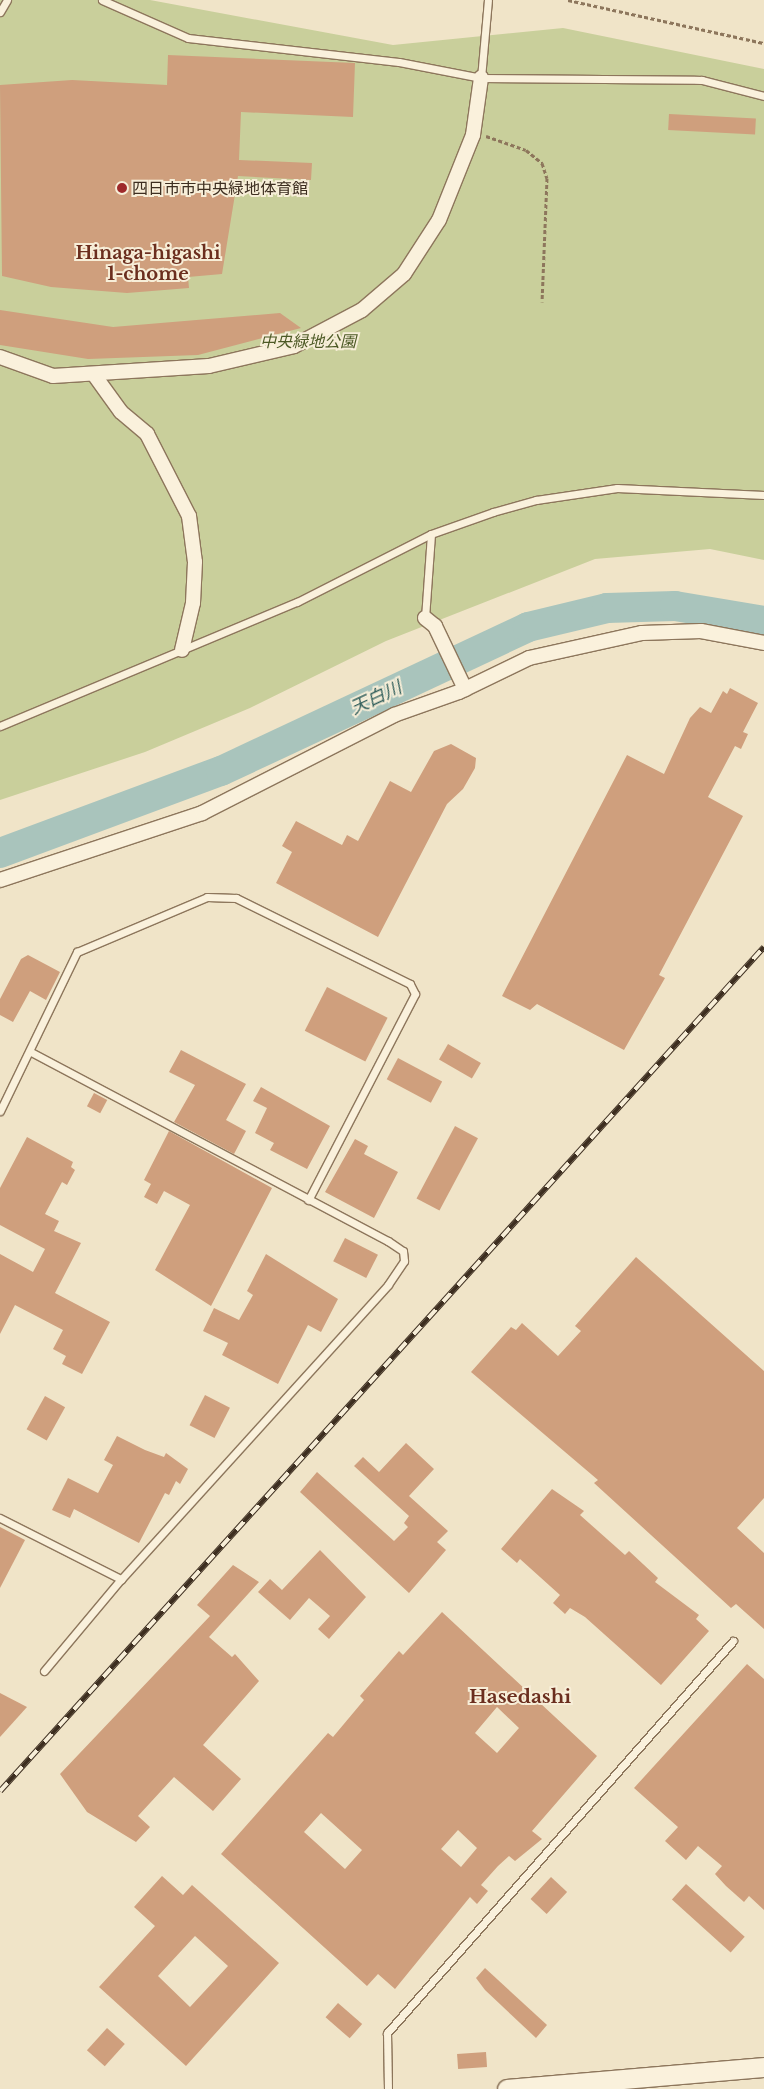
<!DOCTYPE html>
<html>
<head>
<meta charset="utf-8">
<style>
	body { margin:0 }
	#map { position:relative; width:764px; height:2089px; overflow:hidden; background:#f0e4c8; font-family:"Libre Baskerville","Noto Sans JP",serif }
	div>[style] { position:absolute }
	.green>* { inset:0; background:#c9cf9b }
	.river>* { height:30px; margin:-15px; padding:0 15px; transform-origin:15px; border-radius:15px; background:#a9c4bc }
	.building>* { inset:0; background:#cf9f7d; transform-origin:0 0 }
	.path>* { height:3px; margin-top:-1.5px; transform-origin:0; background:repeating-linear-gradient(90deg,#8d765c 0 4px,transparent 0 6.5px) }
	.roads { filter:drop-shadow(1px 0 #8d765c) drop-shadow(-1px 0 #8d765c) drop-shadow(0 1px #8d765c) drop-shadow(0 -1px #8d765c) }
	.lane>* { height:7px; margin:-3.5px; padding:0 3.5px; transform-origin:3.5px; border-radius:3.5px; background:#faf1dc }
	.street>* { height:14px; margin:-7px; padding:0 7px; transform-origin:7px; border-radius:7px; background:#faf1dc }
	.secondary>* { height:19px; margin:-9.5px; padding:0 9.5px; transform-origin:9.5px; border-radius:9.5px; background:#faf1dc }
	.rail>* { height:5.5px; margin-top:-2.75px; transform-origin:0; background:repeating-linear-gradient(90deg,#f7eed8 0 11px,#3d2e20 0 22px); box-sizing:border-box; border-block:1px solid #3d2e20 }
	.dots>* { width:14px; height:14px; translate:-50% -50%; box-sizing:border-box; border:2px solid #f7eed8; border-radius:50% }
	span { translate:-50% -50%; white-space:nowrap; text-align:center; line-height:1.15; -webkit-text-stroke:4px #f7eed8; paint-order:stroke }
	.poi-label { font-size:16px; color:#3d2e20 }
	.left { translate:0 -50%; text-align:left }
	.park-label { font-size:16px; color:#4d5a26; font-style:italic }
	.neighbourhood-label { font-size:18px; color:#6b2e1e; font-weight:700 }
	.water-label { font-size:18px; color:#2f5d5a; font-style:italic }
	.quarter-label { font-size:19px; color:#6b2e1e; font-weight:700 }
</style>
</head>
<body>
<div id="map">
	<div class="green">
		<i style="clip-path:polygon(0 0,150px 0,393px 45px,563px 28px,764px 69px,764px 560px,710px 549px,595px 559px,386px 641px,250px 708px,145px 752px,0 800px)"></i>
	</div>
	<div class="river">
		<i style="left:0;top:853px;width:236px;rotate:-20.4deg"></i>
		<i style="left:221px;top:771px;width:339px;rotate:-25.1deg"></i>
		<i style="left:528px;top:627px;width:81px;rotate:-13.5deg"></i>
		<i style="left:607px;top:608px;width:68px;rotate:-1.7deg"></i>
		<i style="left:675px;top:606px;width:90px;rotate:9.6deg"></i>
	</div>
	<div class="building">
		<i style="clip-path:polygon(168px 55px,355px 63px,353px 117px,241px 112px,239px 160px,312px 163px,311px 180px,238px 176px,222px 274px,188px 277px,189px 288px,127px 293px,51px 287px,2px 276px,0 85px,72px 80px,167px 85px)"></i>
		<i style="left:669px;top:114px;width:87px;height:16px;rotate:3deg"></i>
		<i style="clip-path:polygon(0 310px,113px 327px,280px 313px,301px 328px,198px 355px,88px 359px,0 345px)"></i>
		<i style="clip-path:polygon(730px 688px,758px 703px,743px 732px,748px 734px,741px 749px,735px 746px,708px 797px,743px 816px,659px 975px,665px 978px,624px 1050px,537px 1004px,530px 1010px,502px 996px,627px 755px,664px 774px,690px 718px,700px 707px,711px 713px,723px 691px,727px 694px)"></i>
		<i style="clip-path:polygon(451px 744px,476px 758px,475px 768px,463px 789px,447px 804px,378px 937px,276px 883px,292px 852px,282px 846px,296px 821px,342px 845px,347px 835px,358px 841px,390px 781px,411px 792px,434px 751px)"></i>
		<i style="clip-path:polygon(28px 955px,60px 972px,46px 1000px,30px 991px,13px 1022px,0 1015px,0 999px,21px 959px)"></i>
		<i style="left:327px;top:987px;width:68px;height:49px;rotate:27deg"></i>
		<i style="left:448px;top:1044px;width:38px;height:18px;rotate:30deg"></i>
		<i style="clip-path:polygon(181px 1050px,246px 1084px,226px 1120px,246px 1131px,234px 1154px,174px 1122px,195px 1085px,169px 1072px)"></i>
		<i style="left:398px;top:1058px;width:50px;height:24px;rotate:28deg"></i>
		<i style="clip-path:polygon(261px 1087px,330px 1126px,307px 1169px,270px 1150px,274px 1143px,255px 1133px,267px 1108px,253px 1101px)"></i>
		<i style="left:94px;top:1093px;width:15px;height:15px;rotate:28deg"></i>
		<i style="left:455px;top:1126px;width:26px;height:82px;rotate:28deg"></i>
		<i style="clip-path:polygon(169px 1131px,272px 1188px,211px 1306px,155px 1270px,190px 1205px,164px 1191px,157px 1204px,144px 1197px,151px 1184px,144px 1180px)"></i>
		<i style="clip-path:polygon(27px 1137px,73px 1162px,71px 1167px,75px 1170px,67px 1185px,62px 1182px,45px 1214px,59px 1221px,54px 1231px,81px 1243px,55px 1293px,110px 1322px,82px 1374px,62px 1364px,66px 1356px,53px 1349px,63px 1330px,15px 1305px,0 1334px,0 1254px,33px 1272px,45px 1249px,0 1225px,0 1188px)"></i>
		<i style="clip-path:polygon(355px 1139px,368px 1146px,364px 1154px,398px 1172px,374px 1218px,325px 1192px)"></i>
		<i style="left:345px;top:1238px;width:37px;height:26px;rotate:27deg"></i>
		<i style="clip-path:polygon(266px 1254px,338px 1299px,321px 1332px,308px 1325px,278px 1384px,222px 1355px,228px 1343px,203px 1331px,214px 1308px,239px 1320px,253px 1295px,247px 1291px)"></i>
		<i style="clip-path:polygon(636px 1257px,764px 1371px,764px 1498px,737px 1528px,764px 1553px,764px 1629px,736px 1604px,731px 1608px,594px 1483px,598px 1480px,471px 1372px,511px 1327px,516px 1330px,522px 1323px,558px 1356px,581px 1331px,575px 1326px)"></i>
		<i style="left:205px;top:1395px;width:28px;height:34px;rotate:27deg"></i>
		<i style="left:45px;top:1396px;width:23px;height:38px;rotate:29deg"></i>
		<i style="clip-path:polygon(117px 1436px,145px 1450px,164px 1457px,166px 1453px,188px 1469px,180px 1484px,176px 1481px,169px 1495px,165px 1493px,139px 1543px,74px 1509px,70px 1518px,52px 1510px,68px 1478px,98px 1493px,113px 1465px,104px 1460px)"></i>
		<i style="clip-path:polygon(406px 1443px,434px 1469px,409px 1496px,448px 1531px,437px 1542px,446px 1550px,409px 1593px,300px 1492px,317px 1472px,394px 1541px,408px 1527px,404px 1523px,409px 1516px,354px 1466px,363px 1457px,379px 1472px)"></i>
		<i style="clip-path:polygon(552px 1489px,584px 1511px,580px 1515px,625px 1555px,629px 1551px,658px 1578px,655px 1582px,699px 1615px,696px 1619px,709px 1631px,661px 1685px,585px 1617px,570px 1608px,565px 1614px,553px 1603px,560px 1595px,520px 1559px,517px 1563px,501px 1549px)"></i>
		<i style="clip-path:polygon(0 1527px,25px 1540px,0 1588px)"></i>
		<i style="clip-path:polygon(320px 1550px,366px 1597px,329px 1639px,318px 1629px,330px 1616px,309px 1598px,290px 1620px,258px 1592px,270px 1579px,282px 1590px)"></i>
		<i style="clip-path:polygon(233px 1565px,259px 1582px,209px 1637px,232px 1657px,235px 1654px,259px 1681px,203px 1745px,241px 1779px,213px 1811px,174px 1777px,138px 1816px,150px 1827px,136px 1842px,87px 1812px,60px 1774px,210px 1616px,197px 1605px)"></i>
		<i style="clip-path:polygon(evenodd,442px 1612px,597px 1756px,532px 1831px,542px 1839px,515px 1861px,509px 1856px,498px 1866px,481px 1885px,488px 1891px,477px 1904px,470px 1897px,395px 1989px,378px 1974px,367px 1986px,221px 1854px,328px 1733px,333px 1737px,364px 1700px,360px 1696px,399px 1651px,403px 1655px,442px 1612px,497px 1707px,519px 1728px,497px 1753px,475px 1733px,497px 1707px,442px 1612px,321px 1813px,362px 1850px,345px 1869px,304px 1832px,321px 1813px,442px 1612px,458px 1830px,477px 1848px,461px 1867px,441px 1849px,458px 1830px)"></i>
		<i style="clip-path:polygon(747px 1664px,764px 1679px,764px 1910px,749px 1896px,744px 1902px,726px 1886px,715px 1874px,722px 1866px,698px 1846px,686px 1860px,665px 1841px,678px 1827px,634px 1788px)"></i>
		<i style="clip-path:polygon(0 1693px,27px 1707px,0 1737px)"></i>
		<i style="clip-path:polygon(evenodd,162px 1876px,183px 1895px,192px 1885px,279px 1963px,186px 2066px,99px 1987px,155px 1926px,134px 1907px,162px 1876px,195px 1936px,228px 1966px,190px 2007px,158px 1976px,195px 1936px)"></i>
		<i style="left:551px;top:1877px;width:22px;height:30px;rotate:43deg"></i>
		<i style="left:686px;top:1884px;width:79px;height:21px;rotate:42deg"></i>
		<i style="clip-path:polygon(485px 1968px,547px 2025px,536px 2038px,485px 1990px,476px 1978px)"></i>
		<i style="left:338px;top:2003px;width:32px;height:19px;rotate:41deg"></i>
		<i style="left:107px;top:2028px;width:24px;height:30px;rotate:42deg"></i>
		<i style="left:486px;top:2052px;width:15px;height:29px;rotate:86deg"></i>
	</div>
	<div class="path">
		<i style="left:568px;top:0;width:201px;rotate:12.4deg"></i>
		<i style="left:486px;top:136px;width:42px;rotate:19.3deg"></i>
		<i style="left:526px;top:150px;width:21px;rotate:39deg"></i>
		<i style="left:542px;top:163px;width:16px;rotate:72deg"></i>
		<i style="left:547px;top:178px;width:124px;rotate:92.3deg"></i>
	</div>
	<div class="roads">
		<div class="lane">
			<i style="left:102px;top:0;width:94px;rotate:23.8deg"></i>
			<i style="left:188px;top:38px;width:212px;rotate:6.5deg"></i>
			<i style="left:399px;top:62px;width:84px;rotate:11deg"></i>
			<i style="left:481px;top:78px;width:221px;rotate:0.5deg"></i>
			<i style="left:702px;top:80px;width:64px;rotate:14.5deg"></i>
			<i style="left:0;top:12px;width:14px;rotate:-60deg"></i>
			<i style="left:481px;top:78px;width:78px;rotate:-84.9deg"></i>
			<i style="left:425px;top:618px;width:84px;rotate:-85.9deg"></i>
			<i style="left:0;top:726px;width:322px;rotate:-22.7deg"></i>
			<i style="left:297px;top:602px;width:150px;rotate:-26.9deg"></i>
			<i style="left:431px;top:534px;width:66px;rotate:-19.5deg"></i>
			<i style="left:493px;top:512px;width:45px;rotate:-15.6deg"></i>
			<i style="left:536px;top:500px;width:82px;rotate:-8.4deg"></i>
			<i style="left:617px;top:488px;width:147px;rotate:2.7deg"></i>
			<i style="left:31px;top:1052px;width:404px;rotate:27.9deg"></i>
			<i style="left:388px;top:1241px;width:18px;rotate:34deg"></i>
			<i style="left:403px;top:1251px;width:10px;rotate:84deg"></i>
			<i style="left:404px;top:1261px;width:29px;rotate:124deg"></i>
			<i style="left:388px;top:1285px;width:397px;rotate:132.2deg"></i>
			<i style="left:121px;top:1579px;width:120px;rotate:129.9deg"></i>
			<i style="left:0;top:1111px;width:177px;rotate:-64.2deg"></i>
			<i style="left:77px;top:952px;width:141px;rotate:-22.9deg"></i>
			<i style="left:207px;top:897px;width:29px;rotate:2deg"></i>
			<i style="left:236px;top:898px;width:194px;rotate:26.3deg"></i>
			<i style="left:410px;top:984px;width:11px;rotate:63deg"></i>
			<i style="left:415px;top:994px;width:232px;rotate:117.4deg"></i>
			<i style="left:0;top:1518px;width:136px;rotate:26.8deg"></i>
			<i style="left:388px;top:2089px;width:56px;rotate:-91deg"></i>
			<i style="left:387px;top:2033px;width:523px;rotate:-48.57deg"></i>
		</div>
		<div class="street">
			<i style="left:0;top:357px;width:56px;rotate:19.7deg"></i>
			<i style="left:53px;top:376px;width:156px;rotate:-3.7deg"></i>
			<i style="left:209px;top:366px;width:87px;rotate:-13.2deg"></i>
			<i style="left:294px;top:346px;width:77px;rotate:-27.9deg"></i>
			<i style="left:362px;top:310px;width:55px;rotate:-40.6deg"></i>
			<i style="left:404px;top:274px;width:64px;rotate:-57.1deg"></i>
			<i style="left:439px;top:220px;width:92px;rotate:-68.2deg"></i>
			<i style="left:473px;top:135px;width:58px;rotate:-82deg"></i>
			<i style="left:95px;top:376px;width:44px;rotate:54.2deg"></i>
			<i style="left:121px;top:412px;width:34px;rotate:40deg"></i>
			<i style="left:147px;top:434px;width:92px;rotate:62.9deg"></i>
			<i style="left:189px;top:516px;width:46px;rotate:82.6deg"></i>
			<i style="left:195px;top:562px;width:41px;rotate:92.8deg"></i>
			<i style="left:193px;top:603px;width:48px;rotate:103.2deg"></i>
			<i style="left:425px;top:618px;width:13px;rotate:39deg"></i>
			<i style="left:435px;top:626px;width:70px;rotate:64.5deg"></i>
			<i style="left:0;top:880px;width:213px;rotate:-18.3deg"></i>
			<i style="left:202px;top:813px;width:216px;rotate:-27deg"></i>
			<i style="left:394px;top:715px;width:69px;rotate:-19.5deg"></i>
			<i style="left:459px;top:692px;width:78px;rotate:-25.9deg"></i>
			<i style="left:529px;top:658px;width:116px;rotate:-12.5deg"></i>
			<i style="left:642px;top:633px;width:59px;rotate:-1.9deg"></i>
			<i style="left:701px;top:631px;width:64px;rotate:10.8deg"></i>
		</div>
		<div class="secondary">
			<i style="left:507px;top:2089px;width:258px;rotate:-4.9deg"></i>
		</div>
	</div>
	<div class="rail">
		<i style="left:0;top:1791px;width:1138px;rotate:-47.85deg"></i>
	</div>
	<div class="dots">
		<i style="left:122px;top:188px;background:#9e2a2b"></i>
	</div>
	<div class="poi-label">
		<span class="left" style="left:132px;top:188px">四日市市中央緑地体育館</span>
	</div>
	<div class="park-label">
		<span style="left:308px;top:341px">中央緑地公園</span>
	</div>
	<div class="neighbourhood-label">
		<span style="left:148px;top:264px">Hinaga-higashi<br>1-chome</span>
	</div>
	<div class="water-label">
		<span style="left:376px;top:698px;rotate:-25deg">天白川</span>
	</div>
	<div class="quarter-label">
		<span style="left:520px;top:1697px">Hasedashi</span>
	</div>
</div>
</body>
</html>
